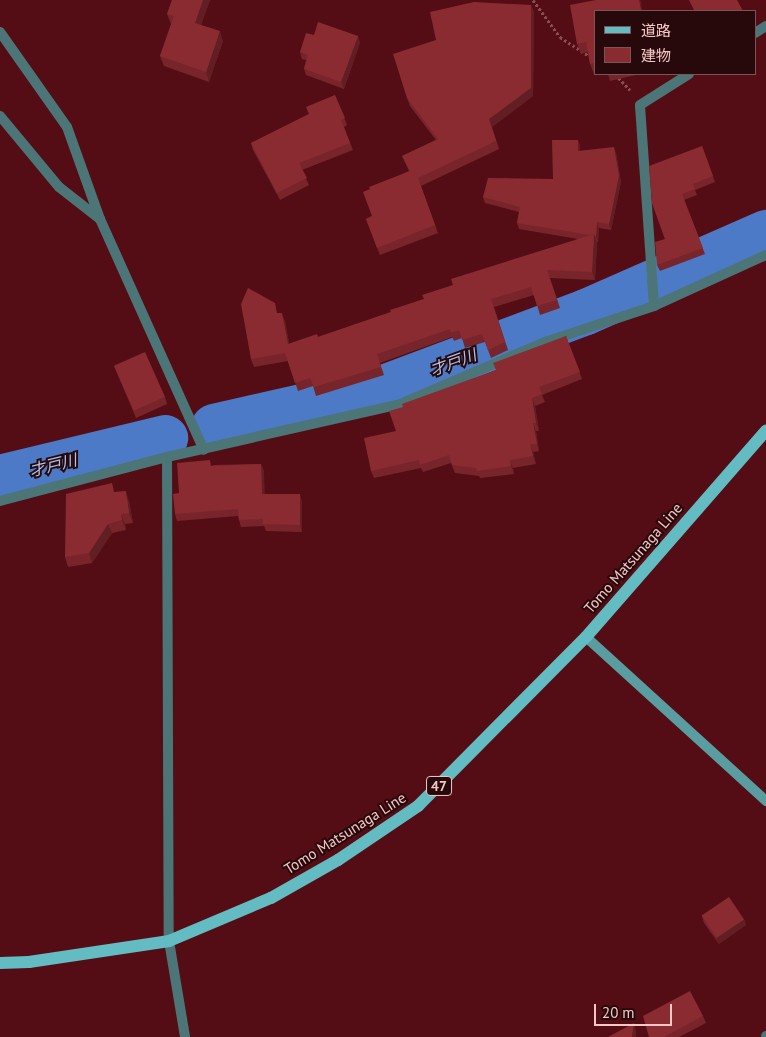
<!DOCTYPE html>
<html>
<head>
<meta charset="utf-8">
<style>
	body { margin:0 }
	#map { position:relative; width:766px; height:1037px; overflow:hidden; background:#540d15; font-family:"PT Sans","Noto Sans JP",sans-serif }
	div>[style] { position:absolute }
	.river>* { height:46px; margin:-23px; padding:0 23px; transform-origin:23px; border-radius:23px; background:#4d7ac6 }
	.path>* { height:3px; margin-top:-1.5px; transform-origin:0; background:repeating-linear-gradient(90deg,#8b4e52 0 2.5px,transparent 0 5px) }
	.lane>* { height:10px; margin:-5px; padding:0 5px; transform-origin:5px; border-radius:5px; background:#4c7577 }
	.street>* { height:10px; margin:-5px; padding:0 5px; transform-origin:5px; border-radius:5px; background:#4c7577 }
	.secondary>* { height:10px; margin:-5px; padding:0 5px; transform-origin:5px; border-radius:5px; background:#599da1 }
	.primary>* { height:12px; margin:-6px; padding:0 6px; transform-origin:6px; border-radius:6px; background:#62bcc2 }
	.wall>* { inset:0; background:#77252b }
	.shaded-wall>* { inset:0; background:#611e23 }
	.building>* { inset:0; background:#8a2b32; transform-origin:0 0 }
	span { translate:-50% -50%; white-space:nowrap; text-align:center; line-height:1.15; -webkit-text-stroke:4px #28090b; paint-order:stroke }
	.shield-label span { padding:1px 4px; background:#28090b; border:1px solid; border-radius:4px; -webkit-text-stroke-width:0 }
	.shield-label { font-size:14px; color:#f4c8c6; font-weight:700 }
	.street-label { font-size:15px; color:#f4c8c6 }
	.water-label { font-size:16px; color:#aec6ef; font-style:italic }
	.legend { position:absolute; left:594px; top:10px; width:162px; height:65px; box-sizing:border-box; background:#28090b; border:1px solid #7a5556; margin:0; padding:6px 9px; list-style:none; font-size:15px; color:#f4c8c6 }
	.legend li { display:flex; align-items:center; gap:10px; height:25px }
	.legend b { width:25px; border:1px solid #7a5556 }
	.scale { position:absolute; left:594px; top:1004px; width:78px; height:22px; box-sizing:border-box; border:2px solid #f4c8c6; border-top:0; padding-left:6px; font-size:15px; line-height:18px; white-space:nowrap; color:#f4c8c6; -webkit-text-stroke:4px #28090b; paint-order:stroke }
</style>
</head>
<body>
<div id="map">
	<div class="river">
		<i style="left:214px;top:427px;width:171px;rotate:-12.8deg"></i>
		<i style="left:381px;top:389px;width:219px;rotate:-20.6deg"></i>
		<i style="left:586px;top:312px;width:197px;rotate:-23.7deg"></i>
		<i style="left:0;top:478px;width:170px;rotate:-13.6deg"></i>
	</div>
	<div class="path">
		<i style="left:533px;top:0;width:46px;rotate:53.9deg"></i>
		<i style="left:560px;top:37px;width:42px;rotate:33.3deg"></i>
		<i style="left:615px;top:74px;width:22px;rotate:47deg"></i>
	</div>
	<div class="lane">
		<i style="left:0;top:32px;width:116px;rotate:54.8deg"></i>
		<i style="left:67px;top:127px;width:98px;rotate:70.3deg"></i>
		<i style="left:100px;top:219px;width:253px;rotate:65.8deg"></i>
		<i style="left:0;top:116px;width:92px;rotate:50.3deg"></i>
		<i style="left:59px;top:187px;width:52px;rotate:38deg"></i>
	</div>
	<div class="street">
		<i style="left:755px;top:33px;width:13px;rotate:-32deg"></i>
		<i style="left:654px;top:306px;width:201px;rotate:-94deg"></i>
		<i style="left:640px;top:105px;width:58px;rotate:-32.3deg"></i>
		<i style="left:167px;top:457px;width:484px;rotate:89.8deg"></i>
		<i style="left:169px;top:941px;width:97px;rotate:80.5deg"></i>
		<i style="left:0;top:501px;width:173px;rotate:-14.8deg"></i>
		<i style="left:167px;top:457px;width:239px;rotate:-12.8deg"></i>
		<i style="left:400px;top:404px;width:158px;rotate:-23.2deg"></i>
		<i style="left:545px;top:342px;width:115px;rotate:-18.3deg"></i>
		<i style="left:654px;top:306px;width:123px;rotate:-24.5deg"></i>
		<i style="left:766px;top:1037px;width:1px;rotate:-90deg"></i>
	</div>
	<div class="secondary">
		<i style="left:586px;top:637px;width:244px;rotate:42.3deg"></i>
	</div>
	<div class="primary">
		<i style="left:0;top:963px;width:29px;rotate:-2deg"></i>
		<i style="left:29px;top:962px;width:142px;rotate:-8.5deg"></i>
		<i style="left:169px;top:941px;width:111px;rotate:-22.9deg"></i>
		<i style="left:271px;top:898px;width:77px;rotate:-29.6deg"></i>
		<i style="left:338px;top:860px;width:97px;rotate:-34deg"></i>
		<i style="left:418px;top:806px;width:238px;rotate:-45.2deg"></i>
		<i style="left:586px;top:637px;width:274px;rotate:-48.9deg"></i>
	</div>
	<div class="wall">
		<i style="clip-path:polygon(172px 0,210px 0,201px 25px,223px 41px,209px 82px,164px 66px,160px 56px,171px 24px,167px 14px)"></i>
		<i style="clip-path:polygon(596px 0,640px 0,642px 11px,595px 11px,595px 74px,594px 74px,590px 64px,588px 52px,581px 54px,577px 44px)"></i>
		<i style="clip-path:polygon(531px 5px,534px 12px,533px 96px,492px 127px,499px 149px,421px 186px,438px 233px,380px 255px,366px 219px,372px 216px,370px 189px,409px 171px,402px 156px,436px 140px,410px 106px,407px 98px,436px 40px)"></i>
		<i style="clip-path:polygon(314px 35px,358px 36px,360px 43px,344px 89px,306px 75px,304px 69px,306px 60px,302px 59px,300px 52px)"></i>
		<i style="clip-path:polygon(608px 74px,640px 74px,610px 81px)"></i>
		<i style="clip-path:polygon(335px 95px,347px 125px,344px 127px,353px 150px,302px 170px,309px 185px,280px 200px,253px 150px,251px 143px,309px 114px)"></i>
		<i style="clip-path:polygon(580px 145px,580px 151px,616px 153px,621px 182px,611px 230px,599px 228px,598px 242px,597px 242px,595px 280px,550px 278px,560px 308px,540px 315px,534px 295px,494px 307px,508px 350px,491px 358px,485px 342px,465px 348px,462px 338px,454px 341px,452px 337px,380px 363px,384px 375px,316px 396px,313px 386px,298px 391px,288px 361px,254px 367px,251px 359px,278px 313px,285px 321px,289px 344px,318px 337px,391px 312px,424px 299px,453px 285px,578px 239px,519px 229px,517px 223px,519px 212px,485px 203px,483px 197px,553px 179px)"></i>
		<i style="clip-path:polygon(702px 146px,715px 182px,695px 190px,697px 195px,684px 200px,705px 254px,660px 271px,657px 265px,665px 239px,652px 203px)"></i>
		<i style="clip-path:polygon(566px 336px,582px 379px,542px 395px,545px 402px,535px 406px,539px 431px,536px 431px,539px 451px,533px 452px,536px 464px,513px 468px,514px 474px,480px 478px,479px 476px,455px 473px,451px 463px,423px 472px,421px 468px,374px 478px,371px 471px,396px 431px,403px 407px,496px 370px)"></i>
		<i style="clip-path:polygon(114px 366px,165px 397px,167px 404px,136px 418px)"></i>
		<i style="clip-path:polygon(261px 464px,264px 471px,264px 494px,302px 501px,302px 532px,266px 531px,264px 526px,241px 527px,239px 520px,238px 516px,177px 521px,175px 514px,213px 465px)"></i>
		<i style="clip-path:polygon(116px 492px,129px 501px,133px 523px,125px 524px,126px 530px,112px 533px,92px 563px,68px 567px,65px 557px)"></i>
		<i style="clip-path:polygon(702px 916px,744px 919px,746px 925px,719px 944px,704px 923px)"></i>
		<i style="clip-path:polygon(703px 1016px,706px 1023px,679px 1037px,649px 1037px)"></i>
	</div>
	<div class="shaded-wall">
		<i style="clip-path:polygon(203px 0,210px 0,198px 33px,195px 23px)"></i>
		<i style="clip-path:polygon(639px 0,640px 0,641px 2px,642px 11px,641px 11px)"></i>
		<i style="clip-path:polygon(531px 5px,534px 12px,533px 96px,492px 127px,499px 149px,489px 119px)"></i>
		<i style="clip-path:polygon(220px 31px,223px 41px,209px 82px,206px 72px)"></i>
		<i style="clip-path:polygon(358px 36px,360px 43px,344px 89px,341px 82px)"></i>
		<i style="clip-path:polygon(578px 140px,580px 145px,580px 157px,578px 151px)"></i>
		<i style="clip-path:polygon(614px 147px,616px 153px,621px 182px,611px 230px,609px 224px)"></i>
		<i style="clip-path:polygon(597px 222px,599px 228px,598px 242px,596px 236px)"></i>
		<i style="clip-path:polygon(594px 234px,597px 242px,595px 280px,592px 272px)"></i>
		<i style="clip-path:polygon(282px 313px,285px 321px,291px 352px,288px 344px)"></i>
		<i style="clip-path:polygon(532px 398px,535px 406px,539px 431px,536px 423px)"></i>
		<i style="clip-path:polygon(533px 423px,536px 431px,539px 451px,537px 444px)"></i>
		<i style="clip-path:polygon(530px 444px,533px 452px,536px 464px,533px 456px)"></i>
		<i style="clip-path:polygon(510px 460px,513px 468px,514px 474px,511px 466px)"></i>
		<i style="clip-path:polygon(261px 464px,264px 471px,265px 501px,262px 494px)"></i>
		<i style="clip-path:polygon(126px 491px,129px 501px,133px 523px,129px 513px)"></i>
		<i style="clip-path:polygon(300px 494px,302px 501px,302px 532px,300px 525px)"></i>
		<i style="clip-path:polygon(121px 514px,125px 524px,126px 530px,122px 520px)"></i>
		<i style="clip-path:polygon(108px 524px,112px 533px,92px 563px,89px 553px)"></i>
		<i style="clip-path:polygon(744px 919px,746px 925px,719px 944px,716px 937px)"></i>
		<i style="clip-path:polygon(634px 1023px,636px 1030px,636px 1037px,632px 1037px)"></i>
	</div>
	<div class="building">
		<i style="clip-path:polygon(172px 0,203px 0,195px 23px,220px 31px,206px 72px,160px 56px,174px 16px,167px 14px)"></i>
		<i style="clip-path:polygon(596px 0,639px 0,641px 11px,595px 11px,595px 63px,590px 64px,586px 42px,577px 44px,570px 5px)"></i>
		<i style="clip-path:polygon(689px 0,737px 0,743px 11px,692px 11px,694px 10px)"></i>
		<i style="clip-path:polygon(474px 2px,531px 5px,531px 88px,489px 119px,496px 141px,418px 178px,435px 225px,377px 248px,366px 219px,372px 216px,363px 192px,370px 189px,369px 187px,410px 171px,402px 156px,438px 139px,407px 98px,393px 54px,436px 40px,430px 12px)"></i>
		<i style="clip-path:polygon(318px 22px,358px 36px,341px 82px,304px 69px,308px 55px,300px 52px,306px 33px,314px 35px)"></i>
		<i style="clip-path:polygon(335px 95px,345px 118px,341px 120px,350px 143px,299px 163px,307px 178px,277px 193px,251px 143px,309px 114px,306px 107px)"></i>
		<i style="clip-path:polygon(552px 140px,578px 140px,578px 151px,614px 147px,619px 176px,609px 224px,597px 222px,596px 236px,595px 236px,594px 234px,590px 235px,517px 223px,520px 207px,483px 197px,488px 178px,553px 179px)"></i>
		<i style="clip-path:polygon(702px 146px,713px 176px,693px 184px,695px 189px,682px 194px,703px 248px,657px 265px,655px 242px,665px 239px,652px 203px,649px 166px)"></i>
		<i style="clip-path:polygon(594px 234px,592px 272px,547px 270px,557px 300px,537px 306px,531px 287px,491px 299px,505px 342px,488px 350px,482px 334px,462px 340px,459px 330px,451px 333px,450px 329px,377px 354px,381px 367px,314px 387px,310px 378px,295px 383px,285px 353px,251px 359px,241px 304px,248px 288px,275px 303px,277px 313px,282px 313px,288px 344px,317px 334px,318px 337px,391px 312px,390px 310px,424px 299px,422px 295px,453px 285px,451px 279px)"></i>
		<i style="clip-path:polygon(566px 336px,580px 372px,539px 387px,542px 394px,532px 398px,536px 423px,533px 423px,537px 444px,530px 444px,533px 456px,510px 460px,511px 466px,477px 471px,476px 468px,452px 465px,449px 455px,420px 465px,419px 460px,371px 471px,364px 438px,396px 431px,389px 411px,403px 407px,402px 404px,496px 370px,493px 363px)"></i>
		<i style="left:145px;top:352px;width:49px;height:34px;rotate:66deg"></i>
		<i style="clip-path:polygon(210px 460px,211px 466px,261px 464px,262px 494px,300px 494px,300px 525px,263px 524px,263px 519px,239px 520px,238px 509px,175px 514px,173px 494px,179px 493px,177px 463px)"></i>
		<i style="clip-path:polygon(112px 483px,114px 492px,126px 491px,129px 513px,121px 514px,122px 520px,108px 524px,89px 553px,65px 557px,66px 494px)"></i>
		<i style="left:729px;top:897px;width:27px;height:33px;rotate:56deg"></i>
		<i style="clip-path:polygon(690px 991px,703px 1016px,664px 1037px,649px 1037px,643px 1016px)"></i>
		<i style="clip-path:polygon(634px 1023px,632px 1037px,608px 1037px)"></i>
	</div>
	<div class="shield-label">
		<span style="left:439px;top:786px">47</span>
	</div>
	<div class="street-label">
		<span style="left:633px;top:558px;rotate:-49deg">Tomo Matsunaga Line</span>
		<span style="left:345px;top:833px;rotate:-32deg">Tomo Matsunaga Line</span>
	</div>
	<div class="water-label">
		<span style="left:453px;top:362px;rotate:-20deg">才戸川</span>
		<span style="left:53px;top:465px;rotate:-14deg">才戸川</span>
	</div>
	<ul class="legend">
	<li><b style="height:6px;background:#62bcc2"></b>道路</li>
	<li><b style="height:14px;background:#8a2b32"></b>建物</li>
	</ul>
	<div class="scale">20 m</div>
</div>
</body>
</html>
